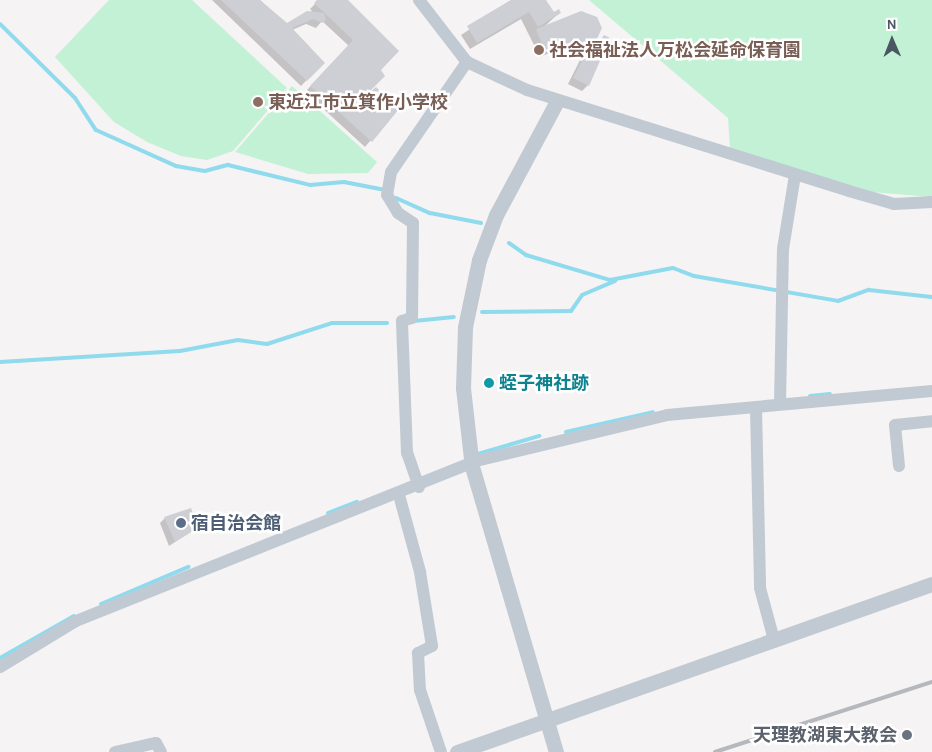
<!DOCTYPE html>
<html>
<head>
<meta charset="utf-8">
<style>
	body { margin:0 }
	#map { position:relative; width:932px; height:752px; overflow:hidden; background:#f5f3f3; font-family:Karla,"Noto Sans JP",sans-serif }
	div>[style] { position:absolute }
	.green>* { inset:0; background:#c3f1d5 }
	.shadow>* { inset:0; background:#0003 }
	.stream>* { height:4px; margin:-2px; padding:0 2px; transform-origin:2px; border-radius:2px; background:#90daee }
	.building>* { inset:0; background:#cdcfd5 }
	.minor>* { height:12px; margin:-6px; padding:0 6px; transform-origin:6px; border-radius:6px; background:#c1cad2 }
	.tertiary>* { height:15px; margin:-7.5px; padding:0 7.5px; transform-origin:7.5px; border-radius:7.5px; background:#c1cad2 }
	.rail>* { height:4px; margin:-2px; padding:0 2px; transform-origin:2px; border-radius:2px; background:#b5b8bd }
	.dots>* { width:14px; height:14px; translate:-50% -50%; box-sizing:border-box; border:2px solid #fff; border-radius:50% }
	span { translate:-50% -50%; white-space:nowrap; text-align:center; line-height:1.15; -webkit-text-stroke:5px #fff; paint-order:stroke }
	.education-label { font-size:18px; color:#785e54; font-weight:700 }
	.left { translate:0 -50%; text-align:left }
	.culture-label { font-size:18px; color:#0d838f; font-weight:700 }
	.service-label { font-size:18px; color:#4e5e75; font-weight:700 }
	.worship-label { font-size:18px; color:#5b616d; font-weight:700 }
	.right { translate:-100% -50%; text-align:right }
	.north { position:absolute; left:867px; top:15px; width:50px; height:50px; -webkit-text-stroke:4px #fff; paint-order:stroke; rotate:359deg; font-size:14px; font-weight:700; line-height:20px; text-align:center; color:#4a5661 }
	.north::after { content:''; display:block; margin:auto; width:18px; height:22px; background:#4a5661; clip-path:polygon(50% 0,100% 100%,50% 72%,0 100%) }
</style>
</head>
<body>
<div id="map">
	<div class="green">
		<i style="clip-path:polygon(109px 0,192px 0,287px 88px,233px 151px,207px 160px,181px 156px,147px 142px,114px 122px,55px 57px)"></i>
		<i style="clip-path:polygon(589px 0,932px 0,932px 197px,871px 192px,730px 149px,728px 118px)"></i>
		<i style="clip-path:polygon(292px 86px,377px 162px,368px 173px,308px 174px,235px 152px)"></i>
	</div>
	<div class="shadow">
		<i style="clip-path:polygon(212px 0,260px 0,286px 24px,312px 11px,310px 9px,319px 0,346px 0,380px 70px,360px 99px,397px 109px,365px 147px,305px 92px,349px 46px,322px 21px,316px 28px,306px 24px,292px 30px,323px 63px,301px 86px)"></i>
		<i style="clip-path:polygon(514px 0,543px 0,553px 14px,559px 13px,545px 26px,595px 41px,576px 51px,573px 43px,540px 57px,521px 19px,470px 49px,461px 35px)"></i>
		<i style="clip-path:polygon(604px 36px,588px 85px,582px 91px,568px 84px,583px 54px,589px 49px,593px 51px)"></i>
		<i style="clip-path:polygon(165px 518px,196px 528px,169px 546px,160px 523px)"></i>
	</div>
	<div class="stream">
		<i style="left:0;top:24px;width:105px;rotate:44.6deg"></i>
		<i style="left:75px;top:98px;width:38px;rotate:57deg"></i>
		<i style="left:96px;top:130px;width:88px;rotate:24.2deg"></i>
		<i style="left:176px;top:166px;width:29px;rotate:10deg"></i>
		<i style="left:205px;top:171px;width:24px;rotate:-15deg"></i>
		<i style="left:228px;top:165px;width:84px;rotate:13.7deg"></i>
		<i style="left:310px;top:185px;width:34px;rotate:-5deg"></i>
		<i style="left:344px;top:182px;width:38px;rotate:11deg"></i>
		<i style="left:396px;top:198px;width:37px;rotate:24deg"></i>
		<i style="left:430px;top:213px;width:52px;rotate:11.1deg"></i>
		<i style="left:509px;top:243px;width:21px;rotate:35deg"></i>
		<i style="left:526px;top:255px;width:88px;rotate:16.6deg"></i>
		<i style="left:610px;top:280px;width:64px;rotate:-10.8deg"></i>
		<i style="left:673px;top:268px;width:22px;rotate:21deg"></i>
		<i style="left:694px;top:276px;width:146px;rotate:9.8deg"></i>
		<i style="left:838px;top:301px;width:33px;rotate:-20deg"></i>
		<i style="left:869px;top:290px;width:63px;rotate:6.3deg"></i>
		<i style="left:482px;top:312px;width:89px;rotate:-0.6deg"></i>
		<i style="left:571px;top:311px;width:19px;rotate:-55deg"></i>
		<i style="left:582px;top:295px;width:36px;rotate:-23deg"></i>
		<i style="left:414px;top:321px;width:40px;rotate:-5.7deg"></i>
		<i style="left:0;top:362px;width:180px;rotate:-3.5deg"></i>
		<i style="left:180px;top:351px;width:59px;rotate:-10.7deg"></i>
		<i style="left:238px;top:340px;width:29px;rotate:8deg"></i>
		<i style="left:267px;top:344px;width:68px;rotate:-17.9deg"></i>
		<i style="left:332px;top:323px;width:55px"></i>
		<i style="left:810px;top:396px;width:20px;rotate:-6deg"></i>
		<i style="left:566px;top:432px;width:89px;rotate:-12.9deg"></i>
		<i style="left:478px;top:454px;width:64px;rotate:-16.4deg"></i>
		<i style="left:328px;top:513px;width:31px;rotate:-21deg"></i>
		<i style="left:101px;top:604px;width:95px;rotate:-23deg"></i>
		<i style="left:0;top:658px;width:85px;rotate:-29.6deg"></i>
	</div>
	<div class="building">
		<i style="clip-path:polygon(221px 0,260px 0,287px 23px,307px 11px,324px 13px,326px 20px,322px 23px,313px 19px,292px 28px,325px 63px,307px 81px)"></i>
		<i style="clip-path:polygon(317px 0,348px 0,399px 51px,381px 70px,385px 76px,365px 96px,376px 87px,399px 109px,372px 142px,310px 86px,353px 40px,314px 3px)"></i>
		<i style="clip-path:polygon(511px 0,546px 0,554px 12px,559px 9px,561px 13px,538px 27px,529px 12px,477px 43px,467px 26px)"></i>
		<i style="clip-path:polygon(581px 11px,597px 17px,602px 28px,596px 41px,582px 47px,579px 39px,545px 52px,536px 29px)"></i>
		<i style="clip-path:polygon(604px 35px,610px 38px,589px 86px,573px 78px,589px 47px,595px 50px)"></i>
		<i style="clip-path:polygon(191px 508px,198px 528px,175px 542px,164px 517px)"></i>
	</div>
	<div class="minor">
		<i style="left:419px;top:0;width:78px;rotate:52.3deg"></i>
		<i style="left:467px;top:62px;width:66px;rotate:25deg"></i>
		<i style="left:527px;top:90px;width:337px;rotate:17.4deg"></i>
		<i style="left:849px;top:191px;width:47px;rotate:16.1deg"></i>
		<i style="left:894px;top:204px;width:38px;rotate:-3deg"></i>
		<i style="left:780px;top:404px;width:155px;rotate:-88.9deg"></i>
		<i style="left:783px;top:249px;width:75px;rotate:-80.8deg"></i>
		<i style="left:756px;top:408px;width:180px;rotate:88.7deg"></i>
		<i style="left:760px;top:588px;width:54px;rotate:74.9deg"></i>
		<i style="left:899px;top:466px;width:41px;rotate:-95.6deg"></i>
		<i style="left:895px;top:425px;width:37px;rotate:-6deg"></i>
		<i style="left:419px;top:487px;width:36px;rotate:-109deg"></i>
		<i style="left:407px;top:453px;width:132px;rotate:-92.2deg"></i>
		<i style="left:402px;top:321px;width:10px;rotate:-17deg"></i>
		<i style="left:412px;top:318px;width:95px;rotate:-89.4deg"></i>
		<i style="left:413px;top:223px;width:18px;rotate:-146deg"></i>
		<i style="left:398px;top:213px;width:21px;rotate:-121deg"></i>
		<i style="left:387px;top:195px;width:23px;rotate:-80deg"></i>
		<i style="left:391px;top:172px;width:134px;rotate:-55.4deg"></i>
		<i style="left:399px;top:495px;width:80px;rotate:74.7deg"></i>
		<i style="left:420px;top:572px;width:75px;rotate:80.8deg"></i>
		<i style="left:432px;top:646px;width:16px;rotate:153deg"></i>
		<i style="left:418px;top:653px;width:37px;rotate:87deg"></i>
		<i style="left:420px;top:690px;width:65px;rotate:71.3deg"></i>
		<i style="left:0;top:667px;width:89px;rotate:-31.2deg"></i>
		<i style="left:76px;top:621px;width:431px;rotate:-21.8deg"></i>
		<i style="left:476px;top:461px;width:196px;rotate:-13.5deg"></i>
		<i style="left:667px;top:415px;width:266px;rotate:-5.2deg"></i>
		<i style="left:115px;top:752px;width:42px;rotate:-12.4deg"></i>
		<i style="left:156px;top:743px;width:10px;rotate:61deg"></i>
	</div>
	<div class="tertiary">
		<i style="left:457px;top:752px;width:504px;rotate:-19.48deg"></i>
		<i style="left:556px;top:752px;width:297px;rotate:-106.4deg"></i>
		<i style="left:472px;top:467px;width:80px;rotate:-96.5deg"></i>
		<i style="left:463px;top:388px;width:61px;rotate:-88.1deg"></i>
		<i style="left:465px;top:327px;width:68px;rotate:-78.2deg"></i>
		<i style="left:479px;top:260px;width:48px;rotate:-69.3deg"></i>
		<i style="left:496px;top:215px;width:129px;rotate:-61.8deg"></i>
	</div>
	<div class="rail">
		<i style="left:715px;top:752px;width:228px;rotate:-17.9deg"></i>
	</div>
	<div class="dots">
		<i style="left:539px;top:50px;background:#8d6e63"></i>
		<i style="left:258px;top:102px;background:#8d6e63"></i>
		<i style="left:489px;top:383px;background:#0f9aa8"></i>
		<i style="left:181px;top:523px;background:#5c6f8a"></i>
		<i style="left:907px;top:735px;background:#6b7280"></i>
	</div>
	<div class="education-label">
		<span class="left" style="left:549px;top:50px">社会福祉法人万松会延命保育園</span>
		<span class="left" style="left:268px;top:102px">東近江市立箕作小学校</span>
	</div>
	<div class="culture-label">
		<span class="left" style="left:499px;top:383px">蛭子神社跡</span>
	</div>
	<div class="service-label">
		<span class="left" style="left:191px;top:523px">宿自治会館</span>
	</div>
	<div class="worship-label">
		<span class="right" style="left:897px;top:735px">天理教湖東大教会</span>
	</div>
	<div class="north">N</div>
</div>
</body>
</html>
